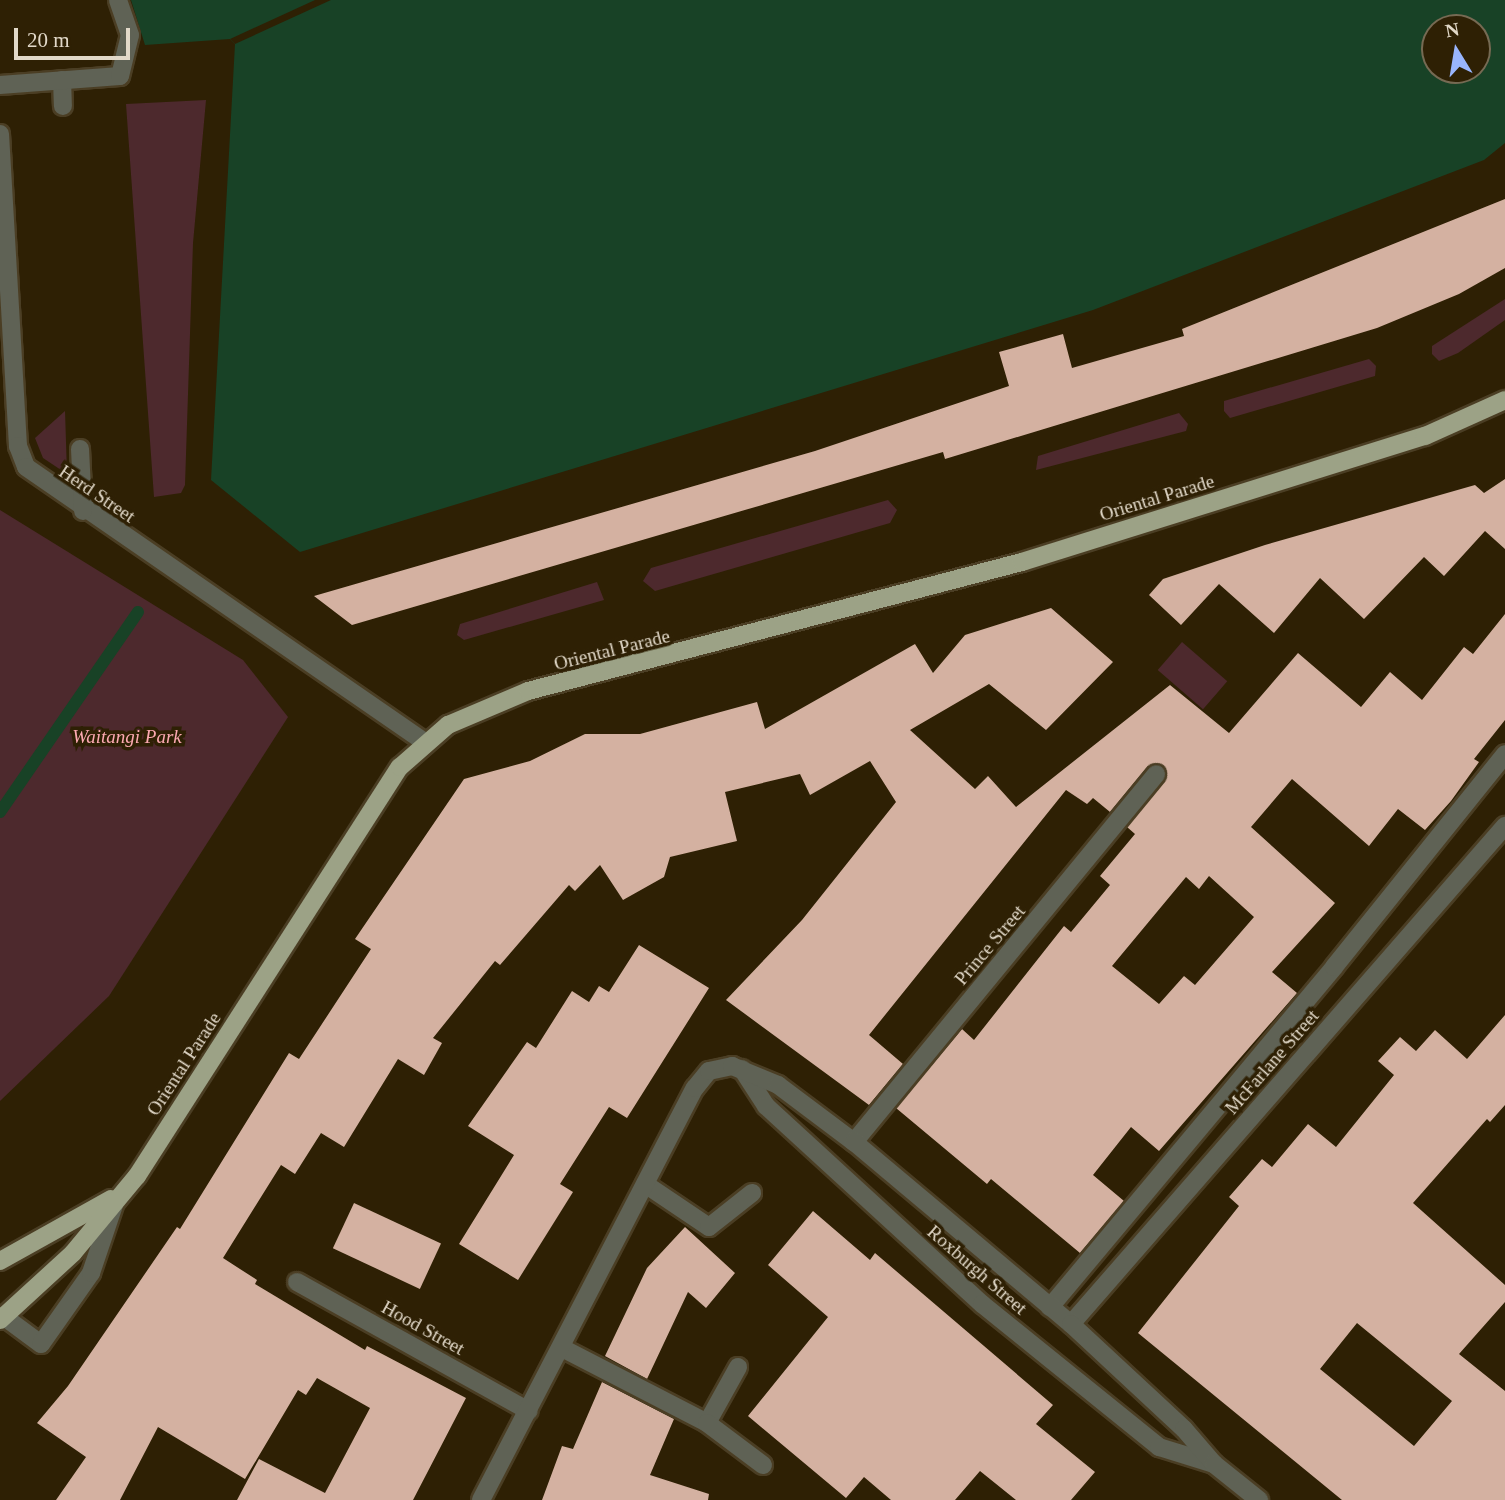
<!DOCTYPE html>
<html>
<head>
<meta charset="utf-8">
<style>
	body { margin:0 }
	#map { position:relative; width:1505px; height:1500px; overflow:hidden; background:#2e2004; font-family:"Times New Roman",serif }
	div>[style] { position:absolute }
	.green>* { inset:0; background:#4d292d; transform-origin:0 0 }
	.water>* { inset:0; background:#184226 }
	.pier>* { inset:0; background:#2e2004 }
	.stream>* { height:12px; margin:-6px; padding:0 6px; transform-origin:6px; border-radius:6px; background:#184226 }
	.building>* { inset:0; background:#d4b1a1; transform-origin:0 0 }
	.roads { filter:drop-shadow(2px 0 #4b3e24) drop-shadow(-2px 0 #4b3e24) drop-shadow(0 2px #4b3e24) drop-shadow(0 -2px #4b3e24) }
	.minor>* { height:18px; margin:-9px; padding:0 9px; transform-origin:9px; border-radius:9px; background:#5f6255 }
	.major>* { height:18px; margin:-9px; padding:0 9px; transform-origin:9px; border-radius:9px; background:#9ca286 }
	span { translate:-50% -50%; white-space:nowrap; text-align:center; line-height:1.15; -webkit-text-stroke:7px #2e2004; paint-order:stroke }
	.street-label { font-size:19px; color:#e2d9c9 }
	.park-label { font-size:19px; color:#fca9b2; font-style:italic }
	.north { position:absolute; left:1421px; top:14px; width:70px; height:70px; box-sizing:border-box; background:#2e2004; border:2px solid #766a53; border-radius:50%; rotate:349deg; font-size:19px; font-weight:700; line-height:28px; text-align:center; color:#e2d9c9 }
	.north::after { content:''; display:block; margin:auto; width:24px; height:32px; background:#99b5fd; clip-path:polygon(50% 0,100% 100%,50% 72%,0 100%) }
	.scale { position:absolute; left:14px; top:28px; width:116px; height:32px; box-sizing:border-box; border:4px solid #e2d9c9; border-top:0; padding-left:9px; font-size:21px; line-height:24px; white-space:nowrap; color:#e2d9c9; -webkit-text-stroke:5px #2e2004; paint-order:stroke }
</style>
</head>
<body>
<div id="map">
	<div class="green">
		<i style="clip-path:polygon(206px 100px,193px 243px,185px 485px,181px 493px,154px 497px,126px 104px)"></i>
		<i style="clip-path:polygon(1505px 299px,1505px 320px,1458px 353px,1439px 361px,1432px 354px,1432px 346px)"></i>
		<i style="clip-path:polygon(1369px 359px,1376px 366px,1375px 376px,1230px 418px,1224px 411px,1224px 401px)"></i>
		<i style="clip-path:polygon(65px 411px,67px 474px,43px 458px,35px 438px)"></i>
		<i style="clip-path:polygon(1179px 413px,1188px 424px,1186px 431px,1036px 470px,1038px 456px)"></i>
		<i style="clip-path:polygon(888px 500px,897px 510px,890px 523px,655px 591px,643px 581px,651px 568px)"></i>
		<i style="clip-path:polygon(0 510px,243px 660px,288px 717px,109px 996px,0 1101px)"></i>
		<i style="clip-path:polygon(597px 582px,604px 600px,464px 640px,457px 635px,460px 624px)"></i>
		<i style="left:1182px;top:642px;width:60px;height:37px;rotate:41deg"></i>
	</div>
	<div class="water">
		<i style="clip-path:polygon(evenodd,131px 0,1505px 0,1505px 143px,1484px 160px,1093px 310px,300px 552px,211px 480px,235px 44px,230px 39px,145px 45px,131px 0,1435px 28px,1477px 28px,1477px 70px,1435px 70px,1435px 28px)"></i>
	</div>
	<div class="pier">
		<i style="clip-path:polygon(315px 0,331px 0,235px 44px,230px 39px)"></i>
	</div>
	<div class="stream">
		<i style="left:0;top:812px;width:243px;rotate:-55.4deg"></i>
	</div>
	<div class="building">
		<i style="clip-path:polygon(1505px 199px,1505px 268px,1459px 294px,1377px 328px,945px 459px,943px 452px,352px 625px,314px 596px,815px 451px,1009px 386px,999px 352px,1063px 334px,1072px 368px,1184px 336px,1182px 329px)"></i>
		<i style="clip-path:polygon(1505px 479px,1505px 549px,1485px 531px,1444px 576px,1424px 557px,1364px 619px,1320px 578px,1274px 633px,1219px 584px,1181px 625px,1149px 595px,1163px 579px,1265px 545px,1475px 485px,1484px 493px)"></i>
		<i style="clip-path:polygon(evenodd,1051px 608px,1113px 662px,1046px 730px,989px 684px,910px 730px,975px 789px,988px 776px,1016px 807px,1170px 685px,1229px 733px,1298px 653px,1361px 707px,1390px 672px,1422px 700px,1464px 647px,1473px 654px,1505px 614px,1505px 720px,1474px 759px,1479px 762px,1451px 801px,1425px 830px,1398px 809px,1369px 846px,1292px 779px,1251px 827px,1335px 903px,1272px 972px,1297px 993px,1159px 1151px,1131px 1127px,1093px 1175px,1124px 1201px,1080px 1253px,991px 1179px,987px 1184px,896px 1108px,962px 1029px,974px 1040px,1064px 926px,1071px 932px,1110px 885px,1100px 876px,1135px 834px,1127px 827px,1165px 781px,1164px 766px,1148px 766px,1110px 812px,1093px 798px,1087px 804px,1066px 790px,869px 1035px,903px 1064px,869px 1105px,726px 1000px,802px 920px,896px 802px,870px 761px,810px 795px,800px 774px,725px 792px,737px 841px,670px 857px,664px 877px,623px 900px,600px 865px,575px 891px,569px 885px,500px 965px,495px 961px,433px 1038px,442px 1043px,424px 1075px,398px 1059px,344px 1147px,321px 1133px,295px 1174px,281px 1165px,223px 1258px,257px 1280px,255px 1284px,365px 1350px,367px 1346px,466px 1398px,413px 1500px,237px 1500px,259px 1459px,325px 1493px,370px 1408px,317px 1378px,306px 1395px,298px 1390px,245px 1479px,158px 1427px,120px 1500px,56px 1500px,86px 1457px,37px 1423px,68px 1386px,177px 1227px,180px 1229px,289px 1053px,299px 1059px,371px 949px,355px 939px,464px 779px,530px 761px,585px 734px,640px 734px,757px 702px,765px 729px,915px 644px,933px 673px,965px 635px,1051px 608px,1209px 876px,1254px 917px,1195px 985px,1184px 976px,1159px 1004px,1112px 966px,1186px 877px,1199px 889px,1209px 876px)"></i>
		<i style="clip-path:polygon(639px 945px,709px 988px,627px 1118px,609px 1107px,560px 1184px,573px 1192px,518px 1280px,459px 1244px,514px 1155px,468px 1126px,527px 1042px,536px 1048px,572px 991px,589px 1002px,599px 986px,609px 992px)"></i>
		<i style="clip-path:polygon(evenodd,1505px 1015px,1505px 1105px,1490px 1122px,1487px 1119px,1413px 1203px,1505px 1285px,1505px 1302px,1459px 1354px,1505px 1391px,1505px 1500px,1342px 1500px,1138px 1333px,1239px 1206px,1229px 1197px,1262px 1159px,1272px 1167px,1308px 1124px,1336px 1147px,1394px 1075px,1378px 1061px,1400px 1037px,1416px 1051px,1435px 1030px,1467px 1059px,1505px 1015px,1357px 1323px,1452px 1401px,1414px 1446px,1320px 1369px,1357px 1323px)"></i>
		<i style="left:354px;top:1203px;width:96px;height:50px;rotate:25deg"></i>
		<i style="clip-path:polygon(813px 1211px,870px 1260px,875px 1253px,1053px 1405px,1036px 1424px,1095px 1472px,1071px 1500px,1016px 1500px,980px 1471px,955px 1500px,891px 1500px,864px 1477px,846px 1498px,748px 1416px,828px 1317px,768px 1265px)"></i>
		<i style="clip-path:polygon(685px 1227px,735px 1273px,706px 1308px,688px 1292px,647px 1379px,605px 1356px,647px 1268px)"></i>
		<i style="clip-path:polygon(602px 1382px,674px 1419px,650px 1475px,709px 1494px,708px 1500px,542px 1500px,562px 1446px,573px 1449px)"></i>
	</div>
	<div class="roads">
		<div class="minor">
			<i style="left:62px;top:80px;width:26px;rotate:88deg"></i>
			<i style="left:0;top:85px;width:120px;rotate:-4.3deg"></i>
			<i style="left:120px;top:76px;width:42px;rotate:-76.3deg"></i>
			<i style="left:130px;top:35px;width:37px;rotate:-109deg"></i>
			<i style="left:0;top:134px;width:313px;rotate:86.7deg"></i>
			<i style="left:18px;top:446px;width:22px;rotate:69deg"></i>
			<i style="left:26px;top:467px;width:484px;rotate:34.6deg"></i>
			<i style="left:80px;top:449px;width:62px;rotate:87.2deg"></i>
			<i style="left:742px;top:1069px;width:44px;rotate:57deg"></i>
			<i style="left:766px;top:1106px;width:293px;rotate:42.5deg"></i>
			<i style="left:982px;top:1304px;width:228px;rotate:38.9deg"></i>
			<i style="left:1159px;top:1447px;width:58px;rotate:17.2deg"></i>
			<i style="left:854px;top:1142px;width:476px;rotate:-50.6deg"></i>
			<i style="left:645px;top:1184px;width:77px;rotate:33.9deg"></i>
			<i style="left:709px;top:1227px;width:55px;rotate:-38.3deg"></i>
			<i style="left:297px;top:1282px;width:265px;rotate:29.1deg"></i>
			<i style="left:1050px;top:1307px;width:443px;rotate:-50.1deg"></i>
			<i style="left:1334px;top:967px;width:273px;rotate:-51.2deg"></i>
			<i style="left:3px;top:1316px;width:47px;rotate:36.4deg"></i>
			<i style="left:41px;top:1344px;width:87px;rotate:-54.8deg"></i>
			<i style="left:91px;top:1273px;width:72px;rotate:-71.3deg"></i>
			<i style="left:1071px;top:1324px;width:661px;rotate:-48.93deg"></i>
			<i style="left:562px;top:1348px;width:163px;rotate:27.3deg"></i>
			<i style="left:707px;top:1423px;width:64px;rotate:-61deg"></i>
			<i style="left:707px;top:1423px;width:70px;rotate:36.9deg"></i>
			<i style="left:481px;top:1500px;width:464px;rotate:-62.6deg"></i>
			<i style="left:695px;top:1088px;width:22px;rotate:-51deg"></i>
			<i style="left:709px;top:1071px;width:24px;rotate:-12deg"></i>
			<i style="left:732px;top:1066px;width:50px;rotate:22.4deg"></i>
			<i style="left:778px;top:1085px;width:95px;rotate:36.9deg"></i>
			<i style="left:854px;top:1142px;width:283px;rotate:40deg"></i>
			<i style="left:1071px;top:1324px;width:154px;rotate:42.9deg"></i>
			<i style="left:1184px;top:1429px;width:46px;rotate:49.4deg"></i>
			<i style="left:1214px;top:1464px;width:58px;rotate:38.7deg"></i>
		</div>
		<div class="major">
			<i style="left:0;top:1261px;width:127px;rotate:-29.2deg"></i>
			<i style="left:0;top:1320px;width:99px;rotate:-42.5deg"></i>
			<i style="left:73px;top:1253px;width:100px;rotate:-50.3deg"></i>
			<i style="left:137px;top:1176px;width:486px;rotate:-57.3deg"></i>
			<i style="left:400px;top:767px;width:64px;rotate:-41.2deg"></i>
			<i style="left:448px;top:725px;width:87px;rotate:-23deg"></i>
			<i style="left:528px;top:691px;width:511px;rotate:-14.64deg"></i>
			<i style="left:1022px;top:562px;width:422px;rotate:-17.4deg"></i>
			<i style="left:1425px;top:436px;width:88px;rotate:-24.2deg"></i>
		</div>
	</div>
	<div class="street-label">
		<span style="left:97px;top:494px;rotate:34deg">Herd Street</span>
		<span style="left:1157px;top:498px;rotate:-17deg">Oriental Parade</span>
		<span style="left:612px;top:650px;rotate:-14deg">Oriental Parade</span>
		<span style="left:990px;top:945px;rotate:-50deg">Prince Street</span>
		<span style="left:1272px;top:1062px;rotate:-49deg">McFarlane Street</span>
		<span style="left:184px;top:1064px;rotate:-57deg">Oriental Parade</span>
		<span style="left:977px;top:1270px;rotate:41deg">Roxburgh Street</span>
		<span style="left:423px;top:1328px;rotate:29deg">Hood Street</span>
	</div>
	<div class="park-label">
		<span style="left:127px;top:737px">Waitangi Park</span>
	</div>
	<div class="north">N</div>
	<div class="scale">20 m</div>
</div>
</body>
</html>
